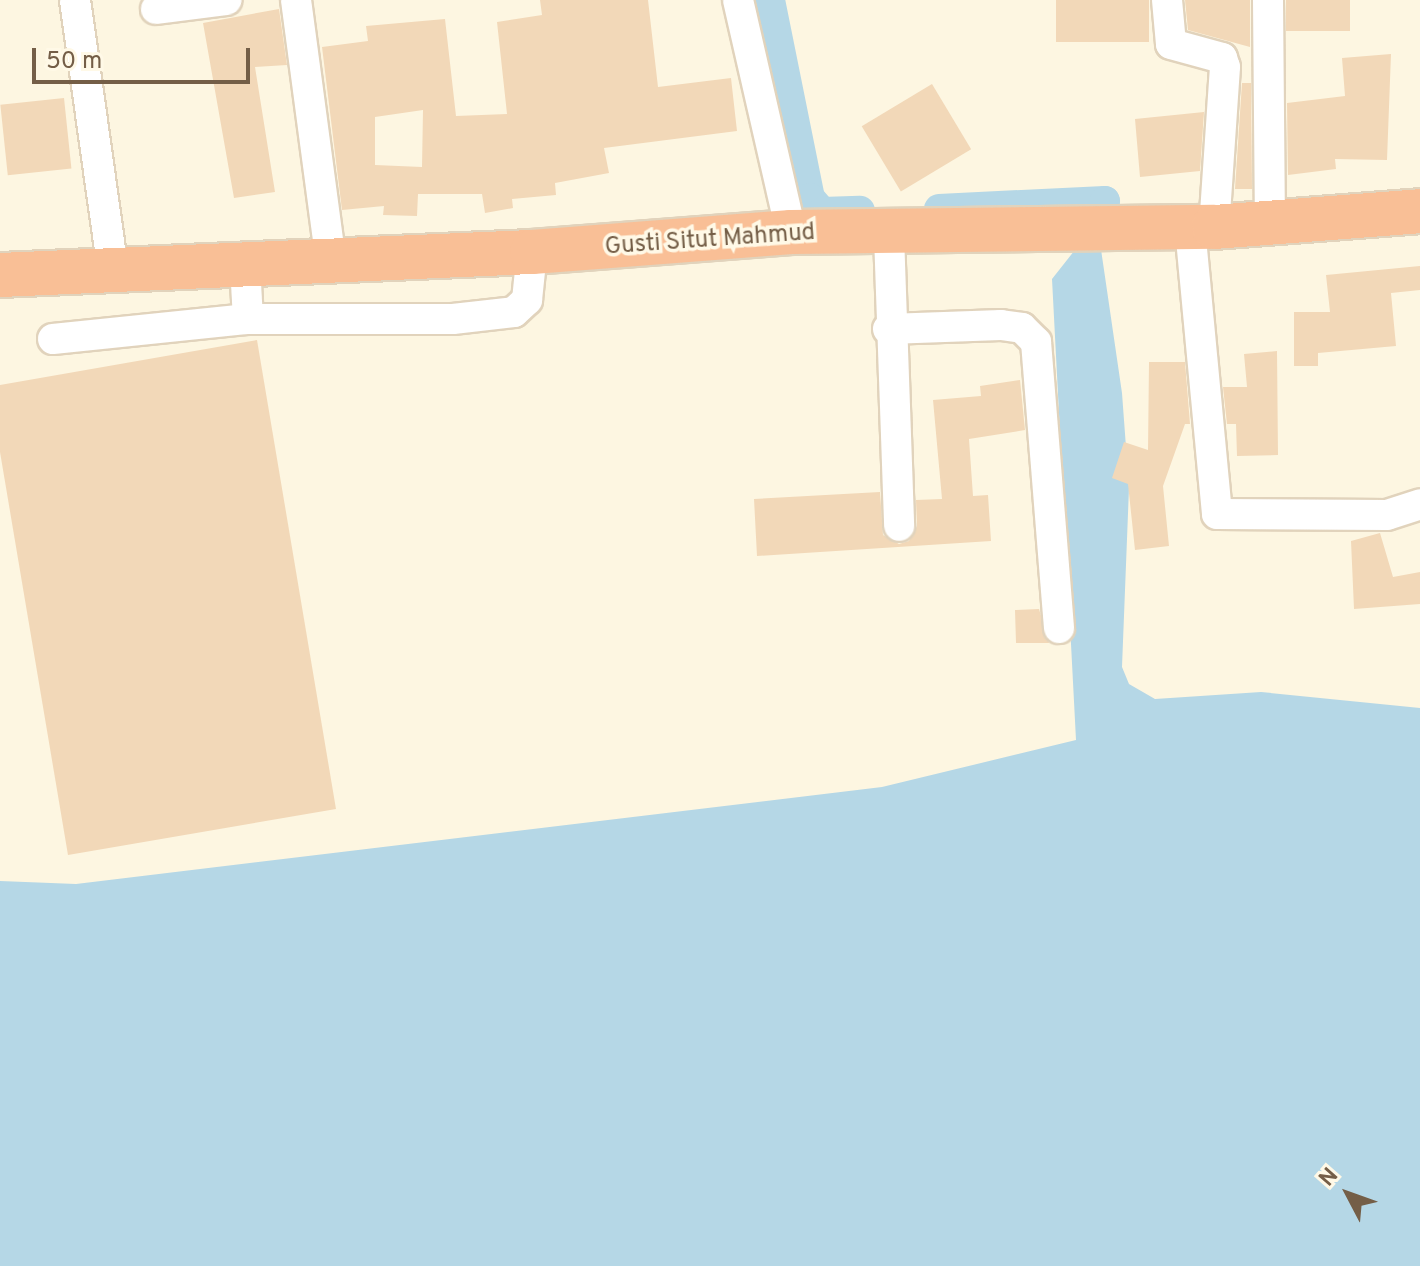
<!DOCTYPE html>
<html>
<head>
<meta charset="utf-8">
<style>
	body { margin:0 }
	#map { position:relative; width:1420px; height:1266px; overflow:hidden; background:#fdf6e1; font-family:Overpass,sans-serif }
	div>[style] { position:absolute }
	.water>* { inset:0; background:#b5d7e6 }
	.canal>* { height:30px; margin:-15px; padding:0 15px; transform-origin:15px; border-radius:15px; background:#b5d7e6 }
	.building>* { inset:0; background:#f2d8b8; transform-origin:0 0 }
	.roads { filter:drop-shadow(2px 0 #e1d3bc) drop-shadow(-2px 0 #e1d3bc) drop-shadow(0 2px #e1d3bc) drop-shadow(0 -2px #e1d3bc) }
	.minor>* { height:30px; margin:-15px; padding:0 15px; transform-origin:15px; border-radius:15px; background:#fff }
	.highway>* { height:44px; margin:-22px; padding:0 22px; transform-origin:22px; border-radius:22px; background:#f9bf96 }
	span { translate:-50% -50%; white-space:nowrap; text-align:center; line-height:1.15; -webkit-text-stroke:7px #fff9e7; paint-order:stroke }
	.street-label { font-size:24px; color:#745e47 }
	.north { position:absolute; left:1308px; top:1154px; width:80px; height:80px; -webkit-text-stroke:6px #fff9e7; paint-order:stroke; rotate:311deg; font-size:22px; font-weight:700; line-height:32px; text-align:center; color:#745e47 }
	.north::after { content:''; display:block; margin:auto; width:28px; height:36px; background:#745e47; clip-path:polygon(50% 0,100% 100%,50% 72%,0 100%) }
	.scale { position:absolute; left:32px; top:48px; width:218px; height:36px; box-sizing:border-box; border:4px solid #745e47; border-top:0; padding-left:10px; font-size:24px; line-height:28px; white-space:nowrap; color:#745e47; -webkit-text-stroke:6px #fff9e7; paint-order:stroke }
</style>
</head>
<body>
<div id="map">
	<div class="water">
		<i style="clip-path:polygon(1097px 222px,1122px 393px,1129px 488px,1122px 667px,1129px 684px,1155px 699px,1261px 692px,1420px 708px,1420px 1266px,0 1266px,0 881px,76px 884px,882px 787px,1076px 740px,1052px 279px)"></i>
	</div>
	<div class="canal">
		<i style="left:770px;top:0;width:202px;rotate:78.6deg"></i>
		<i style="left:810px;top:198px;width:18px;rotate:49deg"></i>
		<i style="left:822px;top:212px;width:38px;rotate:-2deg"></i>
		<i style="left:939px;top:209px;width:166px;rotate:-2.8deg"></i>
		<i style="left:1105px;top:201px;width:22px;rotate:111deg"></i>
	</div>
	<div class="building">
		<i style="clip-path:polygon(evenodd,540px 0,648px 0,658px 87px,731px 78px,737px 131px,604px 148px,609px 173px,555px 183px,556px 195px,512px 199px,513px 208px,485px 213px,482px 194px,418px 194px,417px 216px,383px 215px,384px 206px,342px 210px,322px 47px,368px 41px,366px 26px,445px 19px,456px 116px,507px 114px,497px 22px,542px 15px,540px 0,423px 110px,422px 167px,375px 165px,375px 117px,423px 110px)"></i>
		<i style="left:1056px;top:0;width:93px;height:42px"></i>
		<i style="clip-path:polygon(1185px 0,1250px 0,1250px 47px,1188px 30px)"></i>
		<i style="left:1286px;top:0;width:64px;height:31px"></i>
		<i style="clip-path:polygon(279px 9px,287px 65px,255px 67px,275px 192px,234px 198px,203px 23px)"></i>
		<i style="clip-path:polygon(1391px 54px,1387px 160px,1335px 159px,1336px 169px,1288px 175px,1287px 103px,1345px 96px,1342px 58px)"></i>
		<i style="clip-path:polygon(1242px 83px,1251px 83px,1252px 189px,1235px 189px)"></i>
		<i style="left:932px;top:84px;width:76px;height:82px;rotate:59deg"></i>
		<i style="left:64px;top:98px;width:71px;height:64px;rotate:84deg"></i>
		<i style="clip-path:polygon(1204px 112px,1200px 171px,1140px 177px,1135px 119px)"></i>
		<i style="clip-path:polygon(1420px 266px,1420px 290px,1391px 293px,1396px 346px,1318px 353px,1318px 366px,1294px 366px,1294px 312px,1330px 312px,1326px 275px)"></i>
		<i style="clip-path:polygon(257px 340px,336px 809px,68px 855px,0 452px,0 385px)"></i>
		<i style="clip-path:polygon(1277px 351px,1278px 455px,1237px 456px,1236px 424px,1227px 424px,1223px 387px,1247px 387px,1244px 354px)"></i>
		<i style="clip-path:polygon(1149px 362px,1185px 362px,1190px 424px,1185px 424px,1163px 486px,1169px 546px,1135px 550px,1128px 484px,1112px 478px,1124px 442px,1148px 450px)"></i>
		<i style="clip-path:polygon(1020px 380px,1025px 430px,969px 439px,973px 496px,988px 495px,991px 541px,757px 556px,754px 499px,880px 492px,883px 535px,899px 544px,909px 541px,917px 526px,916px 500px,942px 499px,933px 400px,981px 396px,980px 386px)"></i>
		<i style="clip-path:polygon(1380px 533px,1393px 577px,1420px 572px,1420px 604px,1354px 609px,1351px 541px)"></i>
		<i style="clip-path:polygon(1039px 609px,1049px 643px,1016px 643px,1015px 610px)"></i>
	</div>
	<div class="roads">
		<div class="minor">
			<i style="left:75px;top:0;width:272px;rotate:82deg"></i>
			<i style="left:296px;top:0;width:264px;rotate:82.4deg"></i>
			<i style="left:738px;top:0;width:238px;rotate:77.1deg"></i>
			<i style="left:1167px;top:0;width:44px;rotate:84.8deg"></i>
			<i style="left:1171px;top:44px;width:53px;rotate:15.4deg"></i>
			<i style="left:1222px;top:58px;width:9px;rotate:72deg"></i>
			<i style="left:1225px;top:67px;width:160px;rotate:93.9deg"></i>
			<i style="left:1268px;top:0;width:222px;rotate:89.5deg"></i>
			<i style="left:156px;top:9px;width:71px;rotate:-7.3deg"></i>
			<i style="left:1190px;top:228px;width:287px;rotate:84.6deg"></i>
			<i style="left:1217px;top:514px;width:170px;rotate:0.3deg"></i>
			<i style="left:1387px;top:515px;width:35px;rotate:-18deg"></i>
			<i style="left:889px;top:235px;width:291px;rotate:88deg"></i>
			<i style="left:248px;top:319px;width:205px"></i>
			<i style="left:453px;top:319px;width:61px;rotate:-6.5deg"></i>
			<i style="left:514px;top:312px;width:18px;rotate:-43deg"></i>
			<i style="left:527px;top:300px;width:48px;rotate:-84.1deg"></i>
			<i style="left:888px;top:329px;width:113px;rotate:-2deg"></i>
			<i style="left:1001px;top:325px;width:21px;rotate:8deg"></i>
			<i style="left:1022px;top:328px;width:20px;rotate:45deg"></i>
			<i style="left:1036px;top:342px;width:287px;rotate:85.4deg"></i>
			<i style="left:53px;top:339px;width:196px;rotate:-5.9deg"></i>
			<i style="left:248px;top:319px;width:54px;rotate:-93.2deg"></i>
		</div>
		<div class="highway">
			<i style="left:0;top:275px;width:532px;rotate:-2.48deg"></i>
			<i style="left:532px;top:252px;width:260px;rotate:-4.4deg"></i>
			<i style="left:791px;top:232px;width:423px;rotate:-0.7deg"></i>
			<i style="left:1214px;top:227px;width:207px;rotate:-4.4deg"></i>
		</div>
	</div>
	<div class="street-label">
		<span style="left:710px;top:241px;rotate:-4deg">Gusti Situt Mahmud</span>
	</div>
	<div class="north">N</div>
	<div class="scale">50 m</div>
</div>
</body>
</html>
